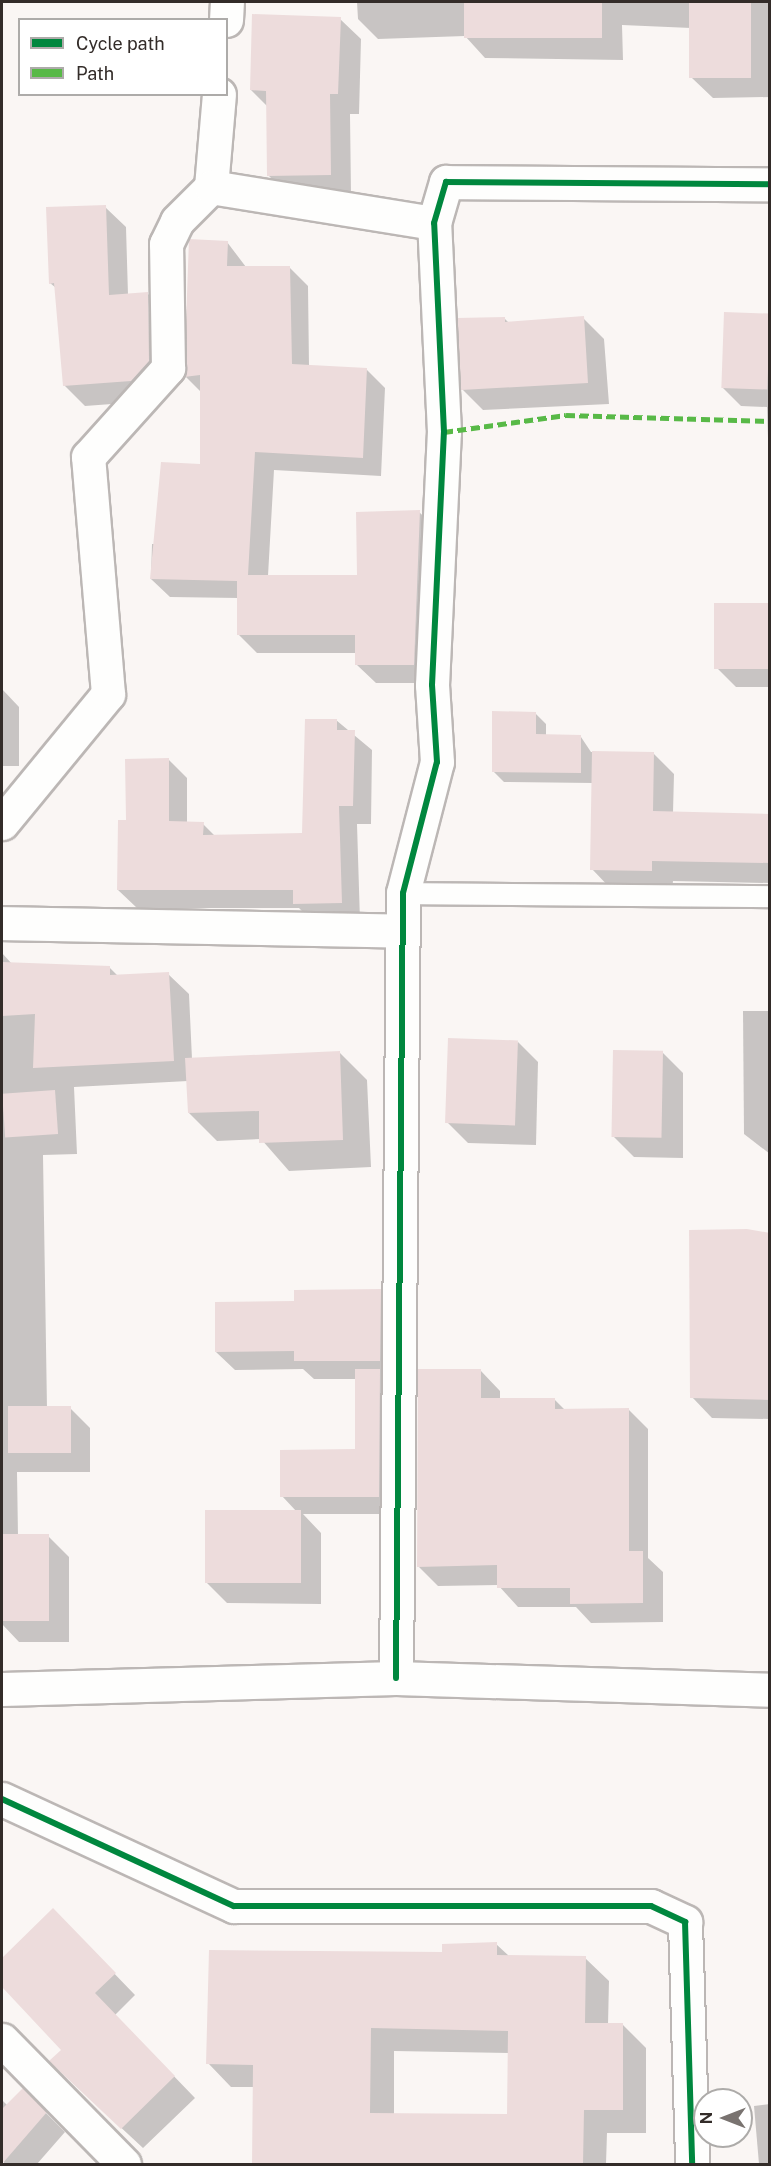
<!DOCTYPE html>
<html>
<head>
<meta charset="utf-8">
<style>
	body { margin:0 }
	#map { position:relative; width:771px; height:2166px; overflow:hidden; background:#faf6f4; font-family:"Public Sans",sans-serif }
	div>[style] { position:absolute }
	.shadow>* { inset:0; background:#0003 }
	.building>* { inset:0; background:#eddcdc; transform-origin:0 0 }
	.roads { filter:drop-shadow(2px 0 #bcb7b5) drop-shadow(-2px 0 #bcb7b5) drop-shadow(0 2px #bcb7b5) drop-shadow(0 -2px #bcb7b5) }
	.service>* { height:21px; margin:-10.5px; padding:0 10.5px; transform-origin:10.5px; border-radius:10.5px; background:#fefefd }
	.minor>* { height:33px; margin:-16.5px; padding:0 16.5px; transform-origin:16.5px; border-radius:16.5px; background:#fefefd }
	.tertiary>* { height:33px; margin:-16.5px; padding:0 16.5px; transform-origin:16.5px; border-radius:16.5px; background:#fefefd }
	.quiet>* { height:4.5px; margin-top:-2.25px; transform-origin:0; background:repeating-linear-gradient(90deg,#58b947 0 9px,transparent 0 13.5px) }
	.cycleway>* { height:6px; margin:-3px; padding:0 3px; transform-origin:3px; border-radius:3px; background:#00873e }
	span { translate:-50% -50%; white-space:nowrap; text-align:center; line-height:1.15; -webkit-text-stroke:6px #fff; paint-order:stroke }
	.frame { position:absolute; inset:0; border:3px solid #332c29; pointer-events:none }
	.legend { position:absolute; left:18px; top:18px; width:210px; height:78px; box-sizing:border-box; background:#fff; border:2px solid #adaba9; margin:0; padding:8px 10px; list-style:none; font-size:18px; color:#332c29 }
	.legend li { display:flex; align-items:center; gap:12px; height:30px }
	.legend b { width:30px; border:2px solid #adaba9 }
	.north { position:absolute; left:693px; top:2088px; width:60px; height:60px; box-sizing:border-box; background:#fff; border:2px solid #adaba9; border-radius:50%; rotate:270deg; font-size:16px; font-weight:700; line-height:24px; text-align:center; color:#332c29 }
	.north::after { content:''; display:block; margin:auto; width:21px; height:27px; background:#797370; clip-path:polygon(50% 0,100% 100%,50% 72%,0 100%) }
</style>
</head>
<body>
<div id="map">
	<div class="shadow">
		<i style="clip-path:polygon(357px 2px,770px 2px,770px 97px,713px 98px,692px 78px,691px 28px,622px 25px,623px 60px,485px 58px,465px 36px,378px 39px,358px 19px)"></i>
		<i style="clip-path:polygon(340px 19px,361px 39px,359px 114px,350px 114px,351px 195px,289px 196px,268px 175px,267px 106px,251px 90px)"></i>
		<i style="clip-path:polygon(105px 207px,126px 227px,128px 295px,147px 293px,168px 314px,152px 401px,85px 406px,64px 385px,56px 288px,50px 283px)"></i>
		<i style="clip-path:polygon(190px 241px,227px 242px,246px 267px,289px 267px,308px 286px,309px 366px,366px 369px,385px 388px,381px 476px,274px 470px,268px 576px,358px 576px,419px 512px,438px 530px,432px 683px,376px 683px,357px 665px,357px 653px,257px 653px,238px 634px,238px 598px,170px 597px,151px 579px,152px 544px,158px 544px,201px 465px,201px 392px,185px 376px)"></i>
		<i style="clip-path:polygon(770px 316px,770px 502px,767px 407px,741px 406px,722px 387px)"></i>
		<i style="clip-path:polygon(583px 318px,604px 339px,609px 404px,483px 410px,462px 389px,505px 319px,509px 323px)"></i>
		<i style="clip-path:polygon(770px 604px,770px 687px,736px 687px,717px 668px)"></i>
		<i style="clip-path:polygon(2px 689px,19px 707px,19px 766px,2px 766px)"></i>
		<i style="clip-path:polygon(535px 713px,546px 724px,546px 736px,581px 737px,591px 752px,653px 753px,674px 774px,673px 813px,770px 815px,770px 883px,673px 881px,672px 891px,612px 890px,592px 869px,593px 783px,504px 782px,493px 771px)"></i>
		<i style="clip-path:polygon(336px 720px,372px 750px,371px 824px,357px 824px,360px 921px,313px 922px,299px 908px,137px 908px,118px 890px,128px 822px,168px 759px,187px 778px,187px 823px,203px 824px,216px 837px,304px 834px)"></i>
		<i style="clip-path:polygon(2px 953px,12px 964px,109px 967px,118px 976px,168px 974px,189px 994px,192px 1059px,339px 1052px,367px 1080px,371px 1167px,289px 1171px,261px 1139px,217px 1141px,189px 1113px,188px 1081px,74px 1087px,77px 1154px,43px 1155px,47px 1408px,70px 1408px,90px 1428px,90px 1472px,17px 1472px,18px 1536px,48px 1536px,69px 1557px,69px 1642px,19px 1642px,2px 1624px)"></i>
		<i style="clip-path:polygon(743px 1011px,770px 1011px,770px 1154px,744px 1134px)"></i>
		<i style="clip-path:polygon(518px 1042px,538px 1062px,536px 1145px,468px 1143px,447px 1122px)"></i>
		<i style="clip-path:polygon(662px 1052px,683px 1073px,683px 1158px,634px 1157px,613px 1136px)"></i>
		<i style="clip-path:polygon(770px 1234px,770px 1419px,712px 1418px,692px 1397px)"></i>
		<i style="clip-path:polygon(380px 1291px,398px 1309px,396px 1514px,303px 1514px,321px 1533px,321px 1604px,227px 1603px,206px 1582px,297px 1512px,282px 1496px,356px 1450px,356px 1379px,314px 1379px,303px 1369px,235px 1370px,216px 1352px,296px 1302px)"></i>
		<i style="clip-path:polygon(481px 1371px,500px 1391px,500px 1399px,554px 1399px,565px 1410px,628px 1409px,648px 1429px,648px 1558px,663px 1572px,663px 1622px,591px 1623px,576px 1607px,518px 1607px,498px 1585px,438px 1586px,418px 1566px)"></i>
		<i style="clip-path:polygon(53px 1910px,135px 1995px,115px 2015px,195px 2098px,143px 2148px,72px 2082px,64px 2050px,2px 1985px,2px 1960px)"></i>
		<i style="clip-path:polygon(evenodd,496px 1944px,509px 1956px,585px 1958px,609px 1981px,608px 2025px,623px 2025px,646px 2048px,646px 2133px,607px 2133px,606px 2164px,254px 2164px,254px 2087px,231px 2087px,208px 2063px,444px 1953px,496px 1944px,394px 2051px,509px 2053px,508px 2116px,394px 2114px,394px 2051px)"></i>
		<i style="clip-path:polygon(23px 2090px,65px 2132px,37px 2164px,4px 2164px,2px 2100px,7px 2105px)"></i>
		<i style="clip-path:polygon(770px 2104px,770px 2164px,759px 2164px,754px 2106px)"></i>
	</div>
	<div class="building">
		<i style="left:464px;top:2px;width:138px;height:36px"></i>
		<i style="left:689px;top:2px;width:62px;height:76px"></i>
		<i style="clip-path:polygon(252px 14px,341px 17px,338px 94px,330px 94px,331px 175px,267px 176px,266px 91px,250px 90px)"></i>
		<i style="clip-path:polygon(106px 205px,109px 295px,148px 292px,149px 361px,131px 381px,63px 386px,54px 283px,49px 284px,46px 207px)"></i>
		<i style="clip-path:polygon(189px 239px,228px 241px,227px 266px,290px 266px,292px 364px,367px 368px,363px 458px,255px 452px,248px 575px,357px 575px,356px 512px,420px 510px,414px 665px,355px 665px,355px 635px,237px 635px,237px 581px,150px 579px,161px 462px,200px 464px,200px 375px,184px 377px)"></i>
		<i style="left:724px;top:312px;width:46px;height:76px;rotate:2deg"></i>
		<i style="clip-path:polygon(584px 316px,588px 383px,461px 390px,457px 318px,505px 317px,505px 322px)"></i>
		<i style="left:714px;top:603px;width:56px;height:66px"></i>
		<i style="clip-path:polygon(492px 711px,536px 712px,536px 734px,581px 735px,581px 773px,492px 772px)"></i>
		<i style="clip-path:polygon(305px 719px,337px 719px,337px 730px,355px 730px,353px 806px,339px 806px,342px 903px,293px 904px,293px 890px,117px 890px,118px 820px,126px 820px,125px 759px,169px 758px,169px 821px,204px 822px,203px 835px,302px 833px)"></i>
		<i style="clip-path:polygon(592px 751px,654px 752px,653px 811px,770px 814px,770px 863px,652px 861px,652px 871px,590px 870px)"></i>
		<i style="clip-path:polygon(2px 962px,110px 966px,110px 975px,169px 972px,174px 1061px,33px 1068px,35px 1014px,2px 1016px)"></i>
		<i style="left:448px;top:1038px;width:70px;height:85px;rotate:2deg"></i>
		<i style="left:613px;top:1050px;width:50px;height:87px;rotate:1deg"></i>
		<i style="clip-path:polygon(340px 1051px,343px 1140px,259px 1143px,259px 1111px,188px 1113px,185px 1058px)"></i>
		<i style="left:55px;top:1090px;width:44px;height:53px;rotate:86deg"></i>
		<i style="clip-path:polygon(747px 1229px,770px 1233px,770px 1400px,690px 1398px,689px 1230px)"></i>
		<i style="clip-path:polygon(381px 1289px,380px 1361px,294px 1361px,294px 1351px,215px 1352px,215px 1302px,294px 1301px,294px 1290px)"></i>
		<i style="clip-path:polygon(355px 1369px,380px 1369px,379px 1497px,280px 1497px,280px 1450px,355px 1449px)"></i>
		<i style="clip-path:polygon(418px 1369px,481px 1369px,481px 1398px,555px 1398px,555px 1409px,629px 1408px,629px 1551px,643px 1551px,643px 1603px,570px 1604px,570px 1588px,497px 1588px,497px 1565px,417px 1567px)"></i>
		<i style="left:8px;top:1406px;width:63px;height:47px"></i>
		<i style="left:205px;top:1510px;width:96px;height:73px"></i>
		<i style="left:49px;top:1534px;width:87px;height:47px;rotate:90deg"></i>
		<i style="clip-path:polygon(53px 1908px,116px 1973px,95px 1993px,175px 2076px,121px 2129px,49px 2061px,61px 2050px,2px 1987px,2px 1958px)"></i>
		<i style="clip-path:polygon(evenodd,497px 1942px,497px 1955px,586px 1956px,585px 2023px,623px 2023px,623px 2110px,584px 2110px,583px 2164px,252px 2164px,253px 2065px,206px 2064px,209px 1950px,442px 1952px,442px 1944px,497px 1942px,371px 2028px,508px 2031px,507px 2114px,370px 2113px,371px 2028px)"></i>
		<i style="clip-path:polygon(23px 2088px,47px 2112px,2px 2164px,2px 2109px)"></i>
	</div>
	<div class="roads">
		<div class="service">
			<i style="left:403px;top:893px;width:367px;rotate:0.5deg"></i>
		</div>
		<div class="minor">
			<i style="left:226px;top:20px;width:18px;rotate:-87deg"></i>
			<i style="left:211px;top:187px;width:93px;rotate:-85.1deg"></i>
			<i style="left:2px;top:823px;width:167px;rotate:-50.6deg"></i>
			<i style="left:108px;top:694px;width:238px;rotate:-94.8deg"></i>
			<i style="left:88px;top:457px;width:120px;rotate:-48deg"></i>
			<i style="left:168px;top:368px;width:124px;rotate:-90.9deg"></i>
			<i style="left:166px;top:244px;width:25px;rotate:-64deg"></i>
			<i style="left:177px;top:221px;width:48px;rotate:-45deg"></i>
			<i style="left:211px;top:187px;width:226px;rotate:9.2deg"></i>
			<i style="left:2px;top:923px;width:401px;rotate:1.1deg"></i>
			<i style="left:396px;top:1678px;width:785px;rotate:-89.49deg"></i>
			<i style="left:403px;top:893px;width:135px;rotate:-75.5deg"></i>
			<i style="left:437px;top:762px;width:77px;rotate:-93.7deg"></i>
			<i style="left:432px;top:685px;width:253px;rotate:-87.3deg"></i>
			<i style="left:444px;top:432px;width:209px;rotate:-92.7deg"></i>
			<i style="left:434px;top:223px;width:43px;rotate:-73.7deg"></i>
			<i style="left:446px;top:182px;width:324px;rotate:0.4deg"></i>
			<i style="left:2px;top:1799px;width:255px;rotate:24.8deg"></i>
			<i style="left:234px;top:1906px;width:417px"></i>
			<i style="left:651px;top:1906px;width:38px;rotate:25deg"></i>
			<i style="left:685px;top:1922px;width:242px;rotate:88.3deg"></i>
			<i style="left:2px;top:2040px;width:174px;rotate:45.5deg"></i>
		</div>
		<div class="tertiary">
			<i style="left:2px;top:1689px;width:394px;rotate:-1.6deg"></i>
			<i style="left:396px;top:1678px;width:374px;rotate:1.8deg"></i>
		</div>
	</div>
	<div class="quiet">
		<i style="left:444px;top:432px;width:123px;rotate:-7.9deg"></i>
		<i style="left:566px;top:415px;width:204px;rotate:1.7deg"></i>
	</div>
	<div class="cycleway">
		<i style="left:396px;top:1678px;width:785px;rotate:-89.49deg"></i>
		<i style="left:403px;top:893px;width:135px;rotate:-75.5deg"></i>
		<i style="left:437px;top:762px;width:77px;rotate:-93.7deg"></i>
		<i style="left:432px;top:685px;width:253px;rotate:-87.3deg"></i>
		<i style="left:444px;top:432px;width:209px;rotate:-92.7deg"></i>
		<i style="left:434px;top:223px;width:43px;rotate:-73.7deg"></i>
		<i style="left:446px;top:182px;width:324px;rotate:0.4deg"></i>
		<i style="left:2px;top:1799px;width:255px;rotate:24.8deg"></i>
		<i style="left:234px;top:1906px;width:417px"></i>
		<i style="left:651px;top:1906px;width:38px;rotate:25deg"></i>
		<i style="left:685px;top:1922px;width:242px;rotate:88.3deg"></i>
	</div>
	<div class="frame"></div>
	<ul class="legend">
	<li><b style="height:8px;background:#00873e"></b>Cycle path</li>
	<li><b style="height:8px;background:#58b947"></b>Path</li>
	</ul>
	<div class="north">N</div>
</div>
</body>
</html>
